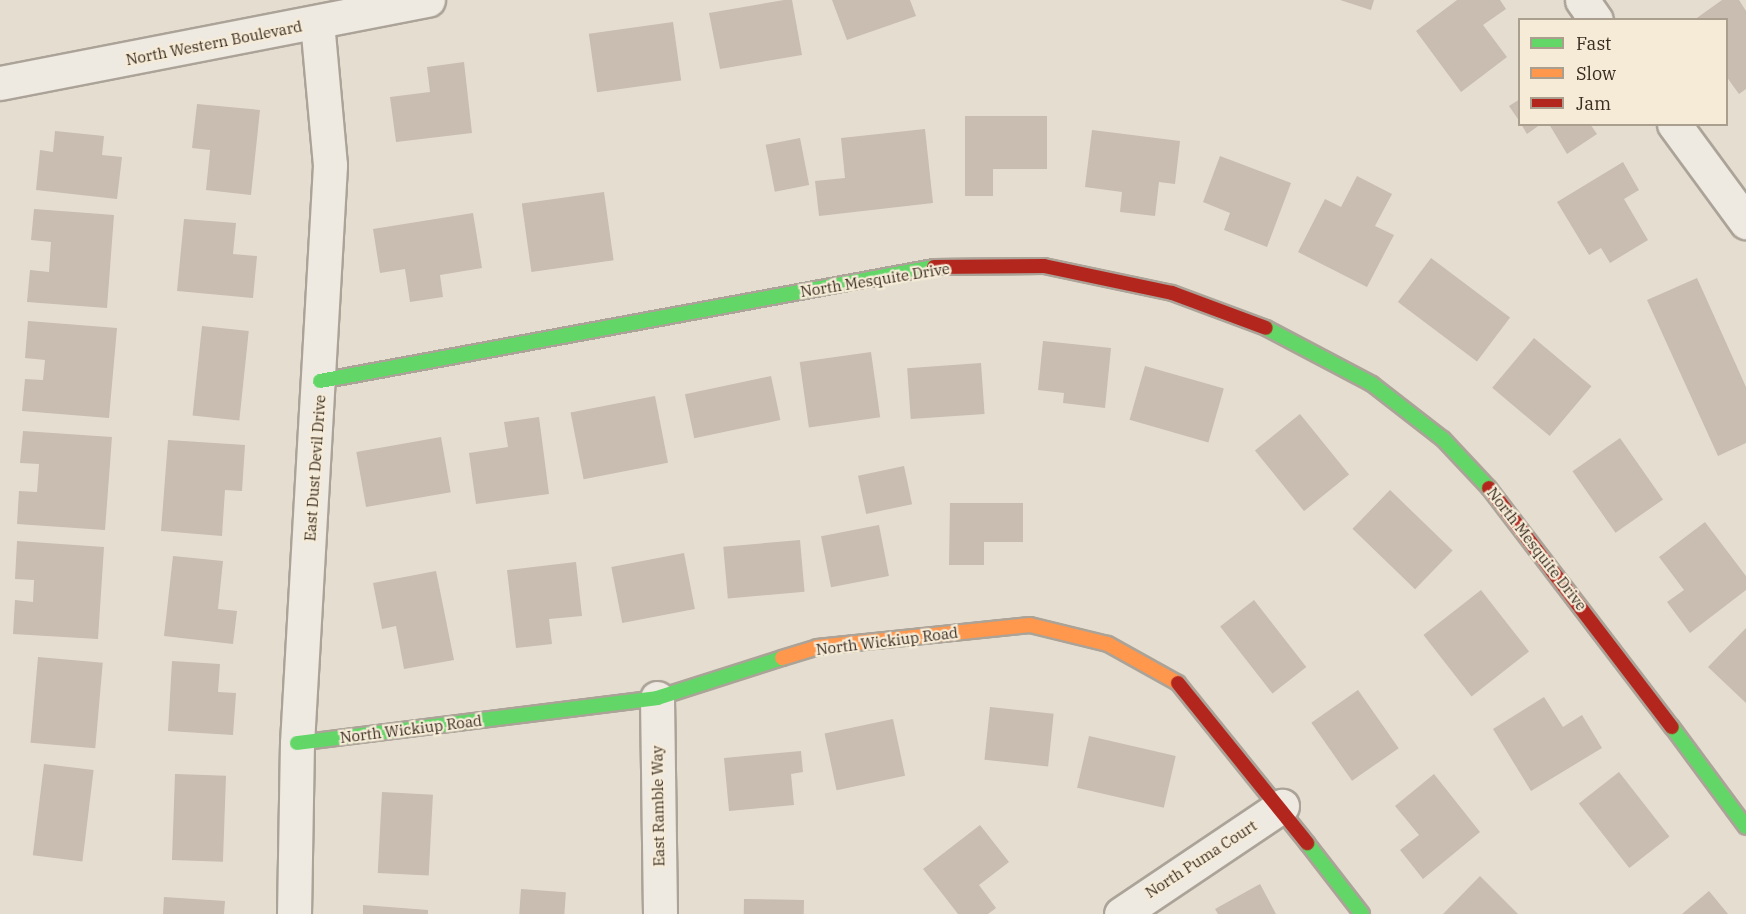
<!DOCTYPE html>
<html>
<head>
<meta charset="utf-8">
<style>
	body { margin:0 }
	#map { position:relative; width:1746px; height:914px; overflow:hidden; background:#e5ded0; font-family:"IBM Plex Serif",serif }
	div>[style] { position:absolute }
	.building>* { inset:0; background:#c9bcb1; transform-origin:0 0 }
	.roads { filter:drop-shadow(2px 0 #aba398) drop-shadow(-2px 0 #aba398) drop-shadow(0 2px #aba398) drop-shadow(0 -2px #aba398) }
	.street>* { height:33px; margin:-16.5px; padding:0 16.5px; transform-origin:16.5px; border-radius:16.5px; background:#eee9e1 }
	.fast>* { height:14px; margin:-7px; padding:0 7px; transform-origin:7px; border-radius:7px; background:#63d668 }
	.slow>* { height:14px; margin:-7px; padding:0 7px; transform-origin:7px; border-radius:7px; background:#ff974d }
	.jam>* { height:14px; margin:-7px; padding:0 7px; transform-origin:7px; border-radius:7px; background:#b3261e }
	span { translate:-50% -50%; white-space:nowrap; text-align:center; line-height:1.15; -webkit-text-stroke:4.5px #f5ebd7; paint-order:stroke }
	.street-label { font-size:15px; color:#3a2c20 }
	.legend { position:absolute; left:1518px; top:18px; width:210px; height:108px; box-sizing:border-box; background:#f5ebd7; border:2px solid #aa9f8e; margin:0; padding:8px 10px; list-style:none; font-size:18px; color:#3a2c20 }
	.legend li { display:flex; align-items:center; gap:12px; height:30px }
	.legend b { width:30px; border:2px solid #aa9f8e }
</style>
</head>
<body>
<div id="map">
	<div class="building">
		<i style="clip-path:polygon(784px 0,792px 0,802px 55px,720px 69px,709px 13px)"></i>
		<i style="clip-path:polygon(832px 0,910px 0,916px 16px,847px 40px)"></i>
		<i style="clip-path:polygon(1340px 0,1374px 0,1371px 10px)"></i>
		<i style="clip-path:polygon(1457px 0,1500px 0,1506px 9px,1483px 25px,1507px 57px,1461px 92px,1416px 31px)"></i>
		<i style="clip-path:polygon(1722px 0,1739px 0,1746px 11px,1746px 89px,1739px 94px,1726px 76px,1726px 20px,1694px 20px)"></i>
		<i style="left:673px;top:22px;width:59px;height:85px;rotate:82deg"></i>
		<i style="clip-path:polygon(464px 62px,472px 133px,396px 142px,390px 97px,430px 92px,427px 67px)"></i>
		<i style="clip-path:polygon(1520px 99px,1520px 122px,1509px 106px)"></i>
		<i style="clip-path:polygon(197px 104px,260px 110px,251px 195px,206px 190px,210px 150px,192px 148px)"></i>
		<i style="clip-path:polygon(965px 116px,1047px 116px,1047px 169px,993px 169px,993px 196px,965px 196px)"></i>
		<i style="clip-path:polygon(1521px 124px,1541px 124px,1527px 134px)"></i>
		<i style="clip-path:polygon(1549px 124px,1590px 124px,1597px 134px,1567px 154px)"></i>
		<i style="clip-path:polygon(925px 129px,933px 203px,819px 216px,815px 181px,845px 178px,841px 138px)"></i>
		<i style="clip-path:polygon(1092px 130px,1180px 141px,1175px 184px,1159px 182px,1155px 216px,1120px 212px,1122px 192px,1085px 187px)"></i>
		<i style="clip-path:polygon(55px 131px,104px 136px,102px 155px,122px 157px,117px 199px,36px 190px,40px 150px,53px 152px)"></i>
		<i style="left:800px;top:138px;width:48px;height:35px;rotate:79deg"></i>
		<i style="clip-path:polygon(1220px 156px,1291px 183px,1267px 247px,1224px 230px,1230px 213px,1203px 202px)"></i>
		<i style="clip-path:polygon(1623px 162px,1639px 190px,1624px 199px,1648px 240px,1610px 263px,1601px 248px,1589px 255px,1557px 202px)"></i>
		<i style="clip-path:polygon(1357px 176px,1392px 194px,1375px 226px,1394px 235px,1367px 287px,1298px 252px,1325px 199px,1341px 207px)"></i>
		<i style="left:604px;top:192px;width:69px;height:83px;rotate:82deg"></i>
		<i style="clip-path:polygon(34px 209px,114px 215px,107px 308px,27px 302px,30px 270px,49px 272px,51px 242px,31px 240px)"></i>
		<i style="clip-path:polygon(473px 213px,482px 268px,440px 275px,443px 297px,410px 302px,405px 269px,380px 273px,373px 229px)"></i>
		<i style="clip-path:polygon(184px 219px,236px 223px,233px 254px,257px 256px,253px 298px,177px 291px)"></i>
		<i style="left:1431px;top:258px;width:99px;height:55px;rotate:37deg"></i>
		<i style="clip-path:polygon(1697px 278px,1746px 387px,1746px 443px,1718px 456px,1647px 300px)"></i>
		<i style="clip-path:polygon(28px 321px,117px 328px,109px 418px,22px 411px,25px 379px,43px 380px,45px 360px,25px 358px)"></i>
		<i style="left:202px;top:326px;width:47px;height:90px;rotate:6deg"></i>
		<i style="left:1534px;top:338px;width:75px;height:65px;rotate:40deg"></i>
		<i style="clip-path:polygon(1043px 341px,1111px 348px,1105px 408px,1063px 403px,1064px 393px,1038px 390px)"></i>
		<i style="left:871px;top:352px;width:66px;height:72px;rotate:82deg"></i>
		<i style="left:981px;top:363px;width:51px;height:74px;rotate:86deg"></i>
		<i style="left:1145px;top:366px;width:82px;height:56px;rotate:16deg"></i>
		<i style="left:771px;top:376px;width:45px;height:88px;rotate:78deg"></i>
		<i style="left:655px;top:396px;width:68px;height:86px;rotate:79deg"></i>
		<i style="left:1300px;top:414px;width:78px;height:58px;rotate:51deg"></i>
		<i style="clip-path:polygon(539px 417px,549px 494px,476px 504px,469px 453px,508px 447px,504px 422px)"></i>
		<i style="clip-path:polygon(23px 431px,112px 437px,105px 530px,17px 524px,19px 491px,37px 492px,39px 464px,20px 463px)"></i>
		<i style="left:441px;top:437px;width:56px;height:86px;rotate:80deg"></i>
		<i style="left:1620px;top:438px;width:75px;height:58px;rotate:55deg"></i>
		<i style="clip-path:polygon(168px 440px,245px 445px,242px 491px,225px 490px,222px 536px,161px 531px)"></i>
		<i style="left:904px;top:466px;width:39px;height:47px;rotate:78deg"></i>
		<i style="left:1390px;top:490px;width:87px;height:54px;rotate:44deg"></i>
		<i style="clip-path:polygon(950px 503px,1023px 503px,1023px 542px,984px 542px,984px 565px,949px 565px)"></i>
		<i style="clip-path:polygon(1705px 522px,1746px 576px,1746px 590px,1690px 633px,1667px 602px,1684px 590px,1659px 557px)"></i>
		<i style="left:879px;top:525px;width:52px;height:59px;rotate:79deg"></i>
		<i style="left:800px;top:540px;width:52px;height:77px;rotate:85deg"></i>
		<i style="clip-path:polygon(17px 541px,104px 547px,98px 639px,13px 634px,15px 600px,33px 602px,34px 580px,15px 579px)"></i>
		<i style="left:684px;top:553px;width:57px;height:74px;rotate:79deg"></i>
		<i style="clip-path:polygon(173px 556px,223px 561px,218px 609px,237px 611px,233px 644px,164px 636px)"></i>
		<i style="clip-path:polygon(576px 562px,582px 616px,549px 619px,552px 644px,516px 648px,507px 570px)"></i>
		<i style="clip-path:polygon(436px 571px,454px 660px,404px 669px,396px 626px,382px 629px,373px 583px)"></i>
		<i style="left:1481px;top:590px;width:78px;height:73px;rotate:52deg"></i>
		<i style="left:1254px;top:600px;width:85px;height:43px;rotate:52deg"></i>
		<i style="clip-path:polygon(1746px 628px,1746px 703px,1708px 667px)"></i>
		<i style="left:38px;top:657px;width:65px;height:86px;rotate:5deg"></i>
		<i style="clip-path:polygon(172px 661px,220px 664px,218px 692px,236px 693px,233px 735px,168px 731px)"></i>
		<i style="left:1358px;top:690px;width:71px;height:57px;rotate:55deg"></i>
		<i style="clip-path:polygon(1544px 697px,1563px 727px,1582px 715px,1602px 748px,1531px 791px,1493px 729px)"></i>
		<i style="left:990px;top:707px;width:64px;height:53px;rotate:6deg"></i>
		<i style="left:893px;top:719px;width:58px;height:70px;rotate:78deg"></i>
		<i style="left:1089px;top:736px;width:89px;height:53px;rotate:13deg"></i>
		<i style="clip-path:polygon(801px 751px,803px 772px,791px 774px,794px 805px,729px 811px,724px 758px)"></i>
		<i style="left:44px;top:764px;width:50px;height:92px;rotate:7deg"></i>
		<i style="left:1619px;top:772px;width:82px;height:51px;rotate:52deg"></i>
		<i style="left:175px;top:774px;width:51px;height:86px;rotate:2deg"></i>
		<i style="clip-path:polygon(1434px 774px,1480px 832px,1423px 879px,1400px 850px,1419px 835px,1395px 806px)"></i>
		<i style="left:382px;top:792px;width:51px;height:81px;rotate:3deg"></i>
		<i style="clip-path:polygon(980px 825px,1009px 862px,979px 885px,996px 908px,988px 914px,958px 914px,923px 869px)"></i>
		<i style="clip-path:polygon(1480px 876px,1518px 914px,1443px 914px)"></i>
		<i style="clip-path:polygon(1260px 884px,1276px 914px,1218px 914px,1215px 909px)"></i>
		<i style="left:521px;top:889px;width:45px;height:25px;rotate:4deg"></i>
		<i style="clip-path:polygon(1709px 891px,1728px 914px,1682px 914px)"></i>
		<i style="clip-path:polygon(164px 897px,225px 901px,224px 914px,163px 914px)"></i>
		<i style="left:744px;top:899px;width:60px;height:15px;rotate:1deg"></i>
		<i style="clip-path:polygon(363px 905px,428px 910px,428px 914px,363px 914px)"></i>
	</div>
	<div class="roads">
		<div class="street">
			<i style="left:1582px;top:0;width:24px;rotate:55deg"></i>
			<i style="left:0;top:83px;width:436px;rotate:-11deg"></i>
			<i style="left:1674px;top:124px;width:122px;rotate:53.7deg"></i>
			<i style="left:657px;top:698px;width:216px;rotate:89.2deg"></i>
			<i style="left:294px;top:914px;width:171px;rotate:-89deg"></i>
			<i style="left:297px;top:743px;width:579px;rotate:-86.73deg"></i>
			<i style="left:330px;top:165px;width:143px;rotate:-95.2deg"></i>
			<i style="left:1121px;top:914px;width:194px;rotate:-33.9deg"></i>
		</div>
		<div class="fast">
			<i style="left:1266px;top:328px;width:120px;rotate:27.8deg"></i>
			<i style="left:1372px;top:384px;width:90px;rotate:37.8deg"></i>
			<i style="left:1443px;top:439px;width:67px;rotate:46.8deg"></i>
			<i style="left:320px;top:381px;width:624px;rotate:-10.52deg"></i>
			<i style="left:1672px;top:727px;width:124px;rotate:53.5deg"></i>
			<i style="left:297px;top:743px;width:363px;rotate:-7.1deg"></i>
			<i style="left:657px;top:698px;width:131px;rotate:-17.7deg"></i>
			<i style="left:1307px;top:843px;width:90px;rotate:52.2deg"></i>
		</div>
		<div class="slow">
			<i style="left:782px;top:658px;width:37px;rotate:-17deg"></i>
			<i style="left:817px;top:647px;width:214px;rotate:-5.9deg"></i>
			<i style="left:1030px;top:625px;width:80px;rotate:13.7deg"></i>
			<i style="left:1108px;top:644px;width:80px;rotate:29.1deg"></i>
		</div>
		<div class="jam">
			<i style="left:934px;top:267px;width:110px;rotate:-0.5deg"></i>
			<i style="left:1044px;top:266px;width:131px;rotate:11.9deg"></i>
			<i style="left:1172px;top:293px;width:100px;rotate:20.4deg"></i>
			<i style="left:1489px;top:488px;width:301px;rotate:52.6deg"></i>
			<i style="left:1178px;top:683px;width:206px;rotate:51.1deg"></i>
		</div>
	</div>
	<div class="street-label">
		<span style="left:214px;top:43px;rotate:-11deg">North Western Boulevard</span>
		<span style="left:875px;top:280px;rotate:-9deg">North Mesquite Drive</span>
		<span style="left:315px;top:468px;rotate:-86deg">East Dust Devil Drive</span>
		<span style="left:1537px;top:549px;rotate:52deg">North Mesquite Drive</span>
		<span style="left:887px;top:641px;rotate:-7deg">North Wickiup Road</span>
		<span style="left:411px;top:729px;rotate:-7deg">North Wickiup Road</span>
		<span style="left:658px;top:806px;rotate:-91deg">East Ramble Way</span>
		<span style="left:1201px;top:859px;rotate:-33deg">North Puma Court</span>
	</div>
	<ul class="legend">
	<li><b style="height:8px;background:#63d668"></b>Fast</li>
	<li><b style="height:8px;background:#ff974d"></b>Slow</li>
	<li><b style="height:8px;background:#b3261e"></b>Jam</li>
	</ul>
</div>
</body>
</html>
